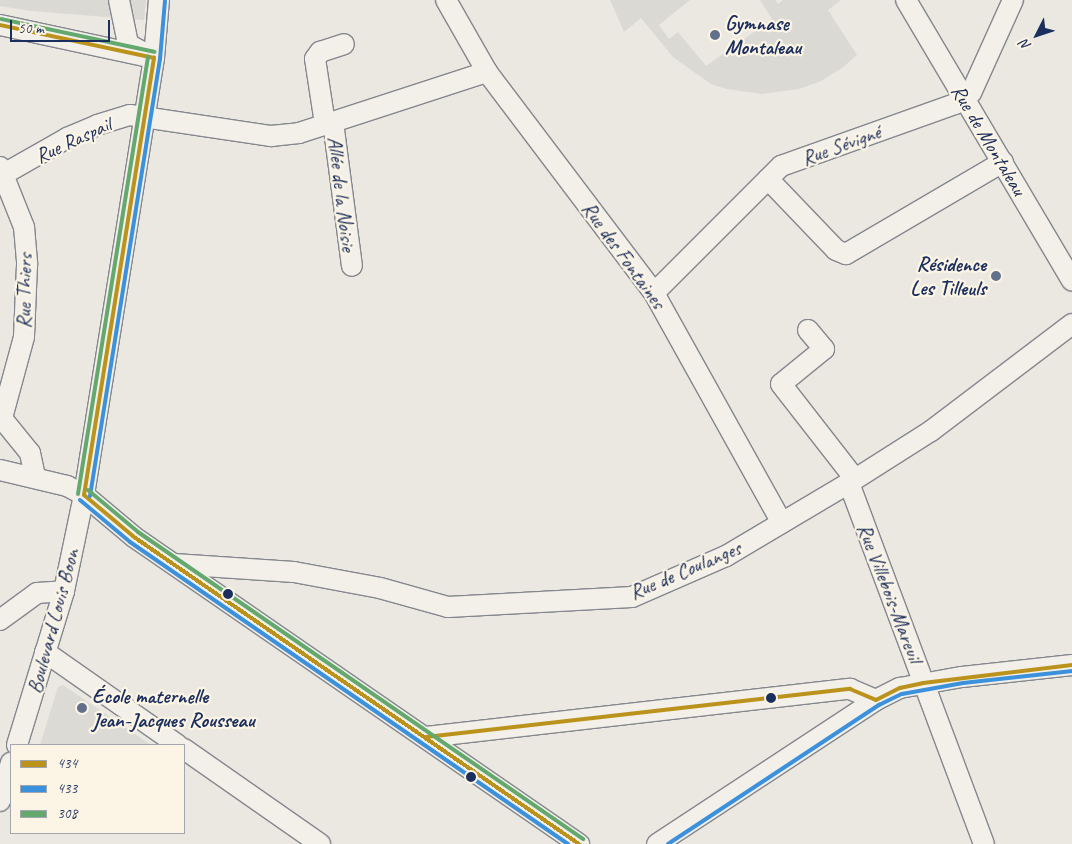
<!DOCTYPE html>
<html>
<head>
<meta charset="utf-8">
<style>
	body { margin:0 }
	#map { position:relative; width:1072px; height:844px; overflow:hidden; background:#eae8e1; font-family:Caveat,sans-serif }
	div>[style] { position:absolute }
	.built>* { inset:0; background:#dbdad5 }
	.green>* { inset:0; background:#dbd9d4 }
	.roads { filter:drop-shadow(1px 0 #84878d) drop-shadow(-1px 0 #84878d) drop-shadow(0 1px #84878d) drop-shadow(0 -1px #84878d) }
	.minor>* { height:20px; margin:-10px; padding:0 10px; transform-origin:10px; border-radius:10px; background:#f3f0ea }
	.bus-1>* { height:4px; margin:-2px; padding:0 2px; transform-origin:2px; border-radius:2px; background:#bb931c }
	.bus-2>* { height:4px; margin:-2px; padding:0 2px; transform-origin:2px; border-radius:2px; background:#3c91dc }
	.bus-3>* { height:4px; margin:-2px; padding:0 2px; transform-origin:2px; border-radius:2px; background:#63a86d }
	.dots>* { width:14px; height:14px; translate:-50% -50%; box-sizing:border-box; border:2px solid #fcf5e5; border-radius:50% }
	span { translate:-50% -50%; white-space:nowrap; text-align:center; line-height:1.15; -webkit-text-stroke:4.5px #fcf5e5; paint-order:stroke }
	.poi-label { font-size:21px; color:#1b2f5e; font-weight:700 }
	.left { translate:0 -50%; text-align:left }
	.right { translate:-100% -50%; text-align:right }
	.street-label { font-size:21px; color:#1b2f5e }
	.legend { position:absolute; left:10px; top:744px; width:175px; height:90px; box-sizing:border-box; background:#fcf5e5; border:1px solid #a2a6af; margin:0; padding:6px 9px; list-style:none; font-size:15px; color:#1b2f5e }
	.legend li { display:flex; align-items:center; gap:10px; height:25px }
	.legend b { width:25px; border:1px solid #a2a6af }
	.north { position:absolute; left:1012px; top:10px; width:50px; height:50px; -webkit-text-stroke:4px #fcf5e5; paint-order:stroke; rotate:229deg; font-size:14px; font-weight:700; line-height:20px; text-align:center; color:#1b2f5e }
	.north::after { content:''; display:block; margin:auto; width:18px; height:22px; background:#1b2f5e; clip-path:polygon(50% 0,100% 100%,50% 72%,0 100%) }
	.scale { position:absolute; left:10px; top:20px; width:100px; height:22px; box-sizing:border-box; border:2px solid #1b2f5e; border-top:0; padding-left:6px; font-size:15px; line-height:18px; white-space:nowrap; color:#1b2f5e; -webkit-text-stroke:4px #fcf5e5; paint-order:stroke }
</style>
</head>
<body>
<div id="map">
	<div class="built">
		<i style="clip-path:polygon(63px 685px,151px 745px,40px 745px,58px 687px)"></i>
	</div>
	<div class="green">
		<i style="clip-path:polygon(0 0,146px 0,144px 20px,31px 11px,0 6px)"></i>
		<i style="clip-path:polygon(610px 0,690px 0,659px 25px,669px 39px,678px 32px,706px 66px,772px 19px,760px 0,775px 0,778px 4px,783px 0,841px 0,828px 10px,857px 55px,842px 68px,821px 81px,799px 89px,762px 94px,727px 89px,711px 84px,673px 57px,641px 18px,624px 32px)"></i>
	</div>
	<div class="roads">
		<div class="minor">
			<i style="left:119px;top:0;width:45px;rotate:78.4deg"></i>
			<i style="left:128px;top:44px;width:23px;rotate:29deg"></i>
			<i style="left:446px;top:0;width:83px;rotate:60.3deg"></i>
			<i style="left:487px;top:72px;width:277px;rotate:52.9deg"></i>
			<i style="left:654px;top:293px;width:263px;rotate:60.9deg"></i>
			<i style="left:906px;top:0;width:326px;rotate:59.4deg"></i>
			<i style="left:0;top:25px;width:157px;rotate:12.1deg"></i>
			<i style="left:333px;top:122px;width:145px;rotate:82.5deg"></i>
			<i style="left:325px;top:124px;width:66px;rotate:-98.7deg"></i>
			<i style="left:315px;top:59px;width:9px;rotate:-54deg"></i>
			<i style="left:320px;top:52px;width:25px;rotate:-18deg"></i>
			<i style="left:0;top:167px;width:65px;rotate:68.2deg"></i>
			<i style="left:24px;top:227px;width:38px;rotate:85deg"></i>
			<i style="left:27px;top:265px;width:72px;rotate:92.4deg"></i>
			<i style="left:24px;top:337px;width:84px;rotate:105.2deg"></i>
			<i style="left:4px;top:174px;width:73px;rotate:-29.7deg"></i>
			<i style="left:67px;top:138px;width:33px;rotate:-23deg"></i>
			<i style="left:97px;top:125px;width:34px;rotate:-17deg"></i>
			<i style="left:130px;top:115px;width:143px;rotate:8.5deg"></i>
			<i style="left:271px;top:136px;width:28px;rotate:-6deg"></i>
			<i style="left:299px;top:133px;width:198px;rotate:-18deg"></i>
			<i style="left:768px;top:179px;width:98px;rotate:46.2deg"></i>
			<i style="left:836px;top:250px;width:11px;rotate:22deg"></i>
			<i style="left:846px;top:254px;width:182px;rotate:-30.4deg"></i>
			<i style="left:654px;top:293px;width:180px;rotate:-45deg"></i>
			<i style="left:781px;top:166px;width:185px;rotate:-19.6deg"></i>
			<i style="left:955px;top:104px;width:19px;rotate:-35deg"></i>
			<i style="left:971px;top:93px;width:102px;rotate:-65.7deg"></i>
			<i style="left:808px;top:330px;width:25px;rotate:50deg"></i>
			<i style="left:824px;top:349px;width:55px;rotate:140.9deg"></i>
			<i style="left:781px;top:384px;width:120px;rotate:52.1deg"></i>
			<i style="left:0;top:416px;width:48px;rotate:51deg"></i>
			<i style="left:30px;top:453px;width:25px;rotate:78deg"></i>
			<i style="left:0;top:470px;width:69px;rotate:13.4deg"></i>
			<i style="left:67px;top:486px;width:19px;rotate:28deg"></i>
			<i style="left:84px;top:495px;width:65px;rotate:40deg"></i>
			<i style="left:134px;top:537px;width:541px;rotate:34.6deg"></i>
			<i style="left:849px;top:483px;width:385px;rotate:69.5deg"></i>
			<i style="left:174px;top:564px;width:120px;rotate:3.8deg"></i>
			<i style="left:294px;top:572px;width:87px;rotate:10.5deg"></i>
			<i style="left:380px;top:588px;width:71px;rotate:15.6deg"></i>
			<i style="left:448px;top:607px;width:184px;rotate:-3.1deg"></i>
			<i style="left:632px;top:597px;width:103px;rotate:-23.6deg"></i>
			<i style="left:726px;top:556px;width:143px;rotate:-30.7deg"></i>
			<i style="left:849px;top:483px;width:97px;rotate:-32.4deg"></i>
			<i style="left:931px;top:431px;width:177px;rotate:-37.2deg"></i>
			<i style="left:0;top:620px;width:46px;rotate:-36.1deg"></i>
			<i style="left:37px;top:593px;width:27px;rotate:-4deg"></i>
			<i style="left:45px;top:652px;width:162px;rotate:35deg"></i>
			<i style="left:426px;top:737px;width:427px;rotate:-6.5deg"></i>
			<i style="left:850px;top:689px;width:28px;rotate:23deg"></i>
			<i style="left:17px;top:745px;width:161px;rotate:-73deg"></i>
			<i style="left:64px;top:591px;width:98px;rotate:-78.2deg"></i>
			<i style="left:84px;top:495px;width:443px;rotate:-80.9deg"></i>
			<i style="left:154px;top:58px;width:58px;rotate:-85.1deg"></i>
			<i style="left:184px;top:749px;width:166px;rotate:34.9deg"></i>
			<i style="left:0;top:801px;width:40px;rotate:-74deg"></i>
			<i style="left:657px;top:844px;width:262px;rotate:-33.3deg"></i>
			<i style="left:876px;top:700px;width:27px;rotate:-27deg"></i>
			<i style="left:900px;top:688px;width:63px;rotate:-10.1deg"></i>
			<i style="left:962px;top:677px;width:111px;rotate:-6.2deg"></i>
		</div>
	</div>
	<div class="bus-1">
		<i style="left:0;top:25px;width:157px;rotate:12.1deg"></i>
		<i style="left:84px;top:495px;width:65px;rotate:40deg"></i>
		<i style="left:134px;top:537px;width:541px;rotate:34.6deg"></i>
		<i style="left:84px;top:495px;width:443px;rotate:-80.9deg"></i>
		<i style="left:426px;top:737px;width:427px;rotate:-6.5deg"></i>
		<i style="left:850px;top:689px;width:28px;rotate:23deg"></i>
		<i style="left:876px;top:700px;width:27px;rotate:-27deg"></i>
		<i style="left:900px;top:688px;width:24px;rotate:-12deg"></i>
		<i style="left:923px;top:683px;width:150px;rotate:-6.9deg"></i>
	</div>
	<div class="bus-2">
		<i style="left:90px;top:496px;width:443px;rotate:-80.9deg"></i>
		<i style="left:160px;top:59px;width:58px;rotate:-85.1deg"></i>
		<i style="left:80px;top:500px;width:65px;rotate:40deg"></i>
		<i style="left:130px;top:542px;width:532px;rotate:34.59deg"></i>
		<i style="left:668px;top:844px;width:253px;rotate:-33.4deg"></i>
		<i style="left:879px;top:705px;width:25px;rotate:-26deg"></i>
		<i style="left:902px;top:694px;width:62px;rotate:-10.2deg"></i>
		<i style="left:963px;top:683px;width:110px;rotate:-6.3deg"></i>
	</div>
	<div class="bus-3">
		<i style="left:1px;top:19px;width:157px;rotate:12.1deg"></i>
		<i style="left:88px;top:490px;width:65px;rotate:40deg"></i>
		<i style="left:138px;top:532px;width:541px;rotate:34.6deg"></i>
		<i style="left:78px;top:494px;width:443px;rotate:-80.9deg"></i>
	</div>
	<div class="dots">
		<i style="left:715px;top:35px;background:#63708c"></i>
		<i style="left:996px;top:276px;background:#63708c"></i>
		<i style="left:228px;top:594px;background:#1b2f5e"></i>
		<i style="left:771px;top:698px;background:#1b2f5e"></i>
		<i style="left:82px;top:708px;background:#63708c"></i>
		<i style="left:471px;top:777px;background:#1b2f5e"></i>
	</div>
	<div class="poi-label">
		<span class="left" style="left:725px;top:35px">Gymnase<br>Montaleau</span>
		<span class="right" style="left:986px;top:276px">Résidence<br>Les Tilleuls</span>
		<span class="left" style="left:92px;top:708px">École maternelle<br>Jean-Jacques Rousseau</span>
	</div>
	<div class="street-label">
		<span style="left:73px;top:140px;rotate:-25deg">Rue Raspail</span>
		<span style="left:989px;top:140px;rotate:59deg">Rue de Montaleau</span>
		<span style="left:841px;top:145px;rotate:-20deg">Rue Sévigné</span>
		<span style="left:342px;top:194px;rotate:83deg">Allée de la Noisie</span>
		<span style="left:624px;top:255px;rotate:54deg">Rue des Fontaines</span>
		<span style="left:24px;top:291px;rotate:-89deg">Rue Thiers</span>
		<span style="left:685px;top:570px;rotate:-23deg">Rue de Coulanges</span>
		<span style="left:890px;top:593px;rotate:69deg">Rue Villebois-Mareuil</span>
		<span style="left:53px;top:621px;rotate:-75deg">Boulevard Louis Boon</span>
	</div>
	<ul class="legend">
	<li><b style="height:6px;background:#bb931c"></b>434</li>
	<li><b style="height:6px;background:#3c91dc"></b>433</li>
	<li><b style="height:6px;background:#63a86d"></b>308</li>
	</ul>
	<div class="north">N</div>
	<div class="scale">50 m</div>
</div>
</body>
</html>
